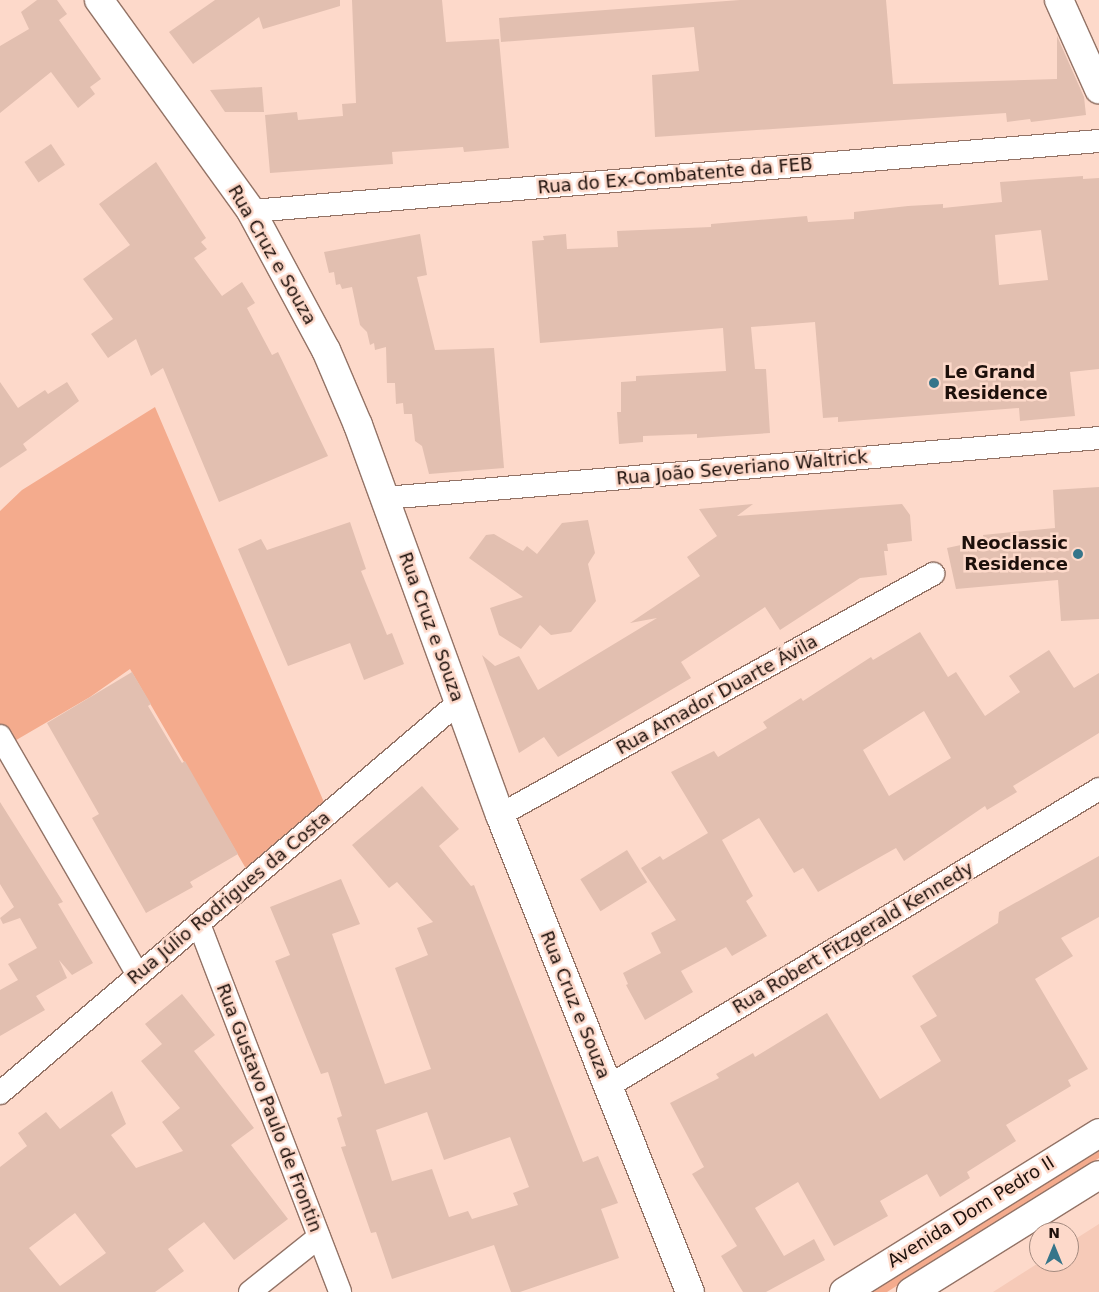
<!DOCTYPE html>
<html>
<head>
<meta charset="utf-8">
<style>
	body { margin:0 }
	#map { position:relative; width:1099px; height:1292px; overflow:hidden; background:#fdd9ca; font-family:"DejaVu Sans",sans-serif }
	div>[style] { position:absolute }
	.built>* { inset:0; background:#f6cab8 }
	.green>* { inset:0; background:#f4ab8d }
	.building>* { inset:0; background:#e2bfb0; transform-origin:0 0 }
	.roads { filter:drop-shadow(1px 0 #937366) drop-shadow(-1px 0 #937366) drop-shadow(0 1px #937366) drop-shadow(0 -1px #937366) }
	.street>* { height:22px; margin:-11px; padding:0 11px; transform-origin:11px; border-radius:11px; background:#fff }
	.secondary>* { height:28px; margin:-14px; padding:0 14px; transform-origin:14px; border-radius:14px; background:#fff }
	.primary>* { height:28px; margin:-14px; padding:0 14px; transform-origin:14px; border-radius:14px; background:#fff }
	.dots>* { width:14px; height:14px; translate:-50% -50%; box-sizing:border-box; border:2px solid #fdd9ca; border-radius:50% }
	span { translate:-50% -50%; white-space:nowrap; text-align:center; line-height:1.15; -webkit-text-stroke:5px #fdd9ca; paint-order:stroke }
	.street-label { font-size:18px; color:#1d100b }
	.poi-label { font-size:18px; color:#1d100b; font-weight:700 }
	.left { translate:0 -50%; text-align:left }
	.right { translate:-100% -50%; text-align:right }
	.north { position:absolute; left:1029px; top:1222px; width:50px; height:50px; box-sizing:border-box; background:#fdd9ca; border:1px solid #a3897e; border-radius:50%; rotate:0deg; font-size:14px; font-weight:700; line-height:20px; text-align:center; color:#1d100b }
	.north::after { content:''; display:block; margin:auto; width:18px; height:22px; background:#36758a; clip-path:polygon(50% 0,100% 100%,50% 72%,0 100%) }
</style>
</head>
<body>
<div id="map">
	<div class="built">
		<i style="clip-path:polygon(1099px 1224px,1099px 1292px,993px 1292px,1040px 1262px,1069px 1262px,1069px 1243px)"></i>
	</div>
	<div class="green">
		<i style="clip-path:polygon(155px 407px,329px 814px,252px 879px,130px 669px,90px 697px,6px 746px,0 736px,0 511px,22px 490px)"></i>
		<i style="clip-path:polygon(1099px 1143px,1099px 1158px,887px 1292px,862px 1292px)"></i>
	</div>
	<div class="building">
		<i style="clip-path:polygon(37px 0,57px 0,67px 14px,59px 20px,101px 79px,90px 87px,95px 94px,78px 108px,51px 72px,0 113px,0 46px,29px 29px,21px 12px)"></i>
		<i style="clip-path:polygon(215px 0,340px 0,340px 6px,263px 29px,259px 17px,193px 64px,169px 32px)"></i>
		<i style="clip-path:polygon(352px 0,442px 0,446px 42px,499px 39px,509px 148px,464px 152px,463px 147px,392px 152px,393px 164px,270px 173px,265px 115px,297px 112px,298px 120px,343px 116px,342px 104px,356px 103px)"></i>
		<i style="clip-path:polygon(740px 0,886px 0,893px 84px,1057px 79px,1057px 36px,1084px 97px,1086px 115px,1031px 122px,1030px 119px,1007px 122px,1006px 113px,655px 137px,652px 75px,699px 71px,694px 27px,501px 42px,499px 18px)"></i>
		<i style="clip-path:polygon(262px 87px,264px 112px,225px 112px,210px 90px)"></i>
		<i style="left:51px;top:144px;width:25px;height:32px;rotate:56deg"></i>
		<i style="clip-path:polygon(156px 162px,206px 238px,201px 242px,207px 249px,194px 258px,222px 296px,242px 282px,255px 303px,247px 308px,272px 355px,278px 352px,328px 456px,219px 502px,163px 368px,151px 376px,136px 339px,108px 358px,91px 334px,113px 319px,83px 279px,130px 245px,99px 204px)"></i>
		<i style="clip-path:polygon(evenodd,1083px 176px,1083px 179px,1099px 178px,1099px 369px,1070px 372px,1075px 416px,1020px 421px,1019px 408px,838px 422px,838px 417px,823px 418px,815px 322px,751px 327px,755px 369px,766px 369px,770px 433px,697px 438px,697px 434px,643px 436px,643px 442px,619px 444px,617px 412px,621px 412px,621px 382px,636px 381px,636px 376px,726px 371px,723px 328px,540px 343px,532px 241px,544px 240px,543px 236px,566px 234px,567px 249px,618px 247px,617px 231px,711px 227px,711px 224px,807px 216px,808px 222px,854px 219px,854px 212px,908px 206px,943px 204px,943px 208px,1002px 202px,1000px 182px,1083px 176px,1041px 230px,1048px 280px,999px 285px,995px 235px,1041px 230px)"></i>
		<i style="clip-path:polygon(420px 234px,427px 275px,417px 277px,435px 350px,494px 348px,504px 468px,429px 474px,422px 446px,415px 441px,412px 414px,404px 414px,403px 403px,396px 404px,395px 383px,387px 383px,386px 347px,375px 350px,374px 343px,370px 345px,367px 332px,360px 325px,352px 287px,342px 289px,340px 284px,336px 285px,334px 272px,329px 273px,324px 252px)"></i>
		<i style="clip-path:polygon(0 382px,18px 408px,45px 390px,48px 394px,67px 382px,79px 401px,23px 444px,27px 450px,0 468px)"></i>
		<i style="clip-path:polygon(1099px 487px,1099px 619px,1061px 621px,1058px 580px,956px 589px,947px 548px,984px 540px,983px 535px,1055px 528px,1053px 490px)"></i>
		<i style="clip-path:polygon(753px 504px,737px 516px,902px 504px,910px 515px,912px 541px,887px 544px,888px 551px,884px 551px,887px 575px,860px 578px,780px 630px,765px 607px,681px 662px,691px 678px,558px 757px,544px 737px,519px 753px,482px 655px,495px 666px,519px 656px,538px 690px,657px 618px,630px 623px,700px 576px,687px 557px,717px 536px,699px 509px)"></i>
		<i style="clip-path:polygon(588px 520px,595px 553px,588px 564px,596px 601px,571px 632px,551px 635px,540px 625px,521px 649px,499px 635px,490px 608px,523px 597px,469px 558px,486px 535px,494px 534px,523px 551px,527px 546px,537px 554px,562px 523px)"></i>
		<i style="clip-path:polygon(350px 522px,366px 569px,361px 571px,387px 635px,392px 633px,404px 664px,364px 680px,350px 643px,288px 666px,238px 549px,261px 539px,267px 550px)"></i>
		<i style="clip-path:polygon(evenodd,920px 632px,948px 677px,956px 672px,985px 716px,1020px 692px,1009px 676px,1049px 650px,1074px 688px,1099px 673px,1099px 733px,1013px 786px,1017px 792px,987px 810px,985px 806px,904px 861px,896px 848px,818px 892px,803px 868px,794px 873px,759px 818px,722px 840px,753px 896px,746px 901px,767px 936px,732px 956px,726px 947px,681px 971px,693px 992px,645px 1020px,626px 985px,628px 984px,623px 973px,661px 953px,651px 933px,676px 920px,641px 868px,660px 856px,663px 860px,708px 833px,671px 772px,714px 751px,718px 757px,767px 728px,763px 722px,801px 698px,803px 701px,871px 657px,873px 660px,920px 632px,924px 711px,951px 758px,889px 796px,863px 750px,924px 711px)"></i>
		<i style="clip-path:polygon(132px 672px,151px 704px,148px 706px,182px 763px,185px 761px,238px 854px,190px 882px,193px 887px,146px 913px,92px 818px,99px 814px,47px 723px)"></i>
		<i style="clip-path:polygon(evenodd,422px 786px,459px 829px,439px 846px,471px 886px,474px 885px,583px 1162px,598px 1156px,618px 1203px,601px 1209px,619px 1258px,520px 1292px,511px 1292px,494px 1245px,392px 1279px,376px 1232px,371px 1233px,341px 1147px,346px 1146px,337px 1118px,342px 1116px,328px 1072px,321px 1074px,275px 961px,290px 955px,270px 907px,341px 879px,360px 924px,332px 934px,385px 1084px,431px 1069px,395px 968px,428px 955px,417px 928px,433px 922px,397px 882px,389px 888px,352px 845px,422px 786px,427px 1112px,444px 1160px,510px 1137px,529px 1187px,513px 1193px,518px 1205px,472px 1219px,468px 1211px,449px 1217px,432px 1169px,392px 1181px,376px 1130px,427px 1112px)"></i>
		<i style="clip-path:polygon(0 802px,63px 902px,58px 904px,93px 963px,72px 975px,59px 960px,67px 978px,36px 996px,45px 1010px,0 1036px,0 990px,18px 980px,8px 964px,37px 948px,20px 918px,3px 924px,0 918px,14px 907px,0 884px)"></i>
		<i style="left:627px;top:850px;width:38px;height:55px;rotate:58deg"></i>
		<i style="clip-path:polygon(1099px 856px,1099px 917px,1061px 938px,1073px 956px,1035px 979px,1088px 1069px,1068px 1080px,1071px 1086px,1006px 1125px,1016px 1141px,967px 1172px,970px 1178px,940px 1197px,927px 1174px,880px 1201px,888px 1216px,834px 1246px,798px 1182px,755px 1208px,784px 1256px,814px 1239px,825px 1260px,766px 1292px,743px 1292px,721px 1256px,737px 1246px,692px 1174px,704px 1167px,670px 1103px,719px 1078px,716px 1074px,753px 1053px,755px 1057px,827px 1013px,880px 1099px,941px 1061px,920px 1026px,937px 1016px,912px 976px,998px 923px,999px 912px)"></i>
		<i style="clip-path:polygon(evenodd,182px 994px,215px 1035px,194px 1051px,254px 1128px,231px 1145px,288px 1219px,234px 1260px,204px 1222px,168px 1249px,184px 1271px,155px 1292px,0 1292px,0 1167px,27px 1146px,18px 1133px,46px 1112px,60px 1129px,112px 1091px,126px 1124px,111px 1135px,136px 1168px,183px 1151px,162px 1122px,180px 1108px,141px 1061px,162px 1044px,145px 1024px,182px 994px,75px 1213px,106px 1253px,60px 1286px,29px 1248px,75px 1213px)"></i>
	</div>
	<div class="roads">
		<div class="street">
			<i style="left:251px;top:211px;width:851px;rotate:-4.72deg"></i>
			<i style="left:385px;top:498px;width:717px;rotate:-4.8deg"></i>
			<i style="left:0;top:736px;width:276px;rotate:60deg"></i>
			<i style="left:500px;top:815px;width:496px;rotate:-29.1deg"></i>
			<i style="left:199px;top:924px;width:394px;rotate:69deg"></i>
			<i style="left:607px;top:1087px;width:575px;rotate:-31.2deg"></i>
			<i style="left:0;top:1093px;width:602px;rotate:-40.42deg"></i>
			<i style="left:250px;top:1292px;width:88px;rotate:-38.6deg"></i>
		</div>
		<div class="secondary">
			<i style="left:99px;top:0;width:260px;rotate:54.2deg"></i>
			<i style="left:251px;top:211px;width:158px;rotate:61.7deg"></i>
			<i style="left:326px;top:350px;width:82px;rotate:66.9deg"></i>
			<i style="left:358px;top:425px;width:415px;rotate:70deg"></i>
			<i style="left:500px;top:815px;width:513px;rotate:68.28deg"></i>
			<i style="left:1059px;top:0;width:98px;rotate:65.8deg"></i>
		</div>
		<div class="primary">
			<i style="left:844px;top:1292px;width:301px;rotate:-31.9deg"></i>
			<i style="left:911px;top:1292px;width:221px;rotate:-31.9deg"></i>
		</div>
	</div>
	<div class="dots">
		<i style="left:934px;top:383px;background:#36758a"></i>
		<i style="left:1078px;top:554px;background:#36758a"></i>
	</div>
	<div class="street-label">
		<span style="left:675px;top:176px;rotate:-5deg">Rua do Ex-Combatente da FEB</span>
		<span style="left:272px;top:255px;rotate:60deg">Rua Cruz e Souza</span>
		<span style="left:742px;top:468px;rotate:-5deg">Rua João Severiano Waltrick</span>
		<span style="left:431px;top:627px;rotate:70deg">Rua Cruz e Souza</span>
		<span style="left:717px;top:695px;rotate:-29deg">Rua Amador Duarte Ávila</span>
		<span style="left:229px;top:898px;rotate:-40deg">Rua Júlio Rodrigues da Costa</span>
		<span style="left:853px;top:938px;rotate:-31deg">Rua Robert Fitzgerald Kennedy</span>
		<span style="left:575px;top:1005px;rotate:68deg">Rua Cruz e Souza</span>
		<span style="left:269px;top:1108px;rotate:69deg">Rua Gustavo Paulo de Frontin</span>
		<span style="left:971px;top:1212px;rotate:-32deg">Avenida Dom Pedro II</span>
	</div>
	<div class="poi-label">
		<span class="left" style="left:944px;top:383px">Le Grand<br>Residence</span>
		<span class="right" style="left:1068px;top:554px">Neoclassic<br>Residence</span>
	</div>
	<div class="north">N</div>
</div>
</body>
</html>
